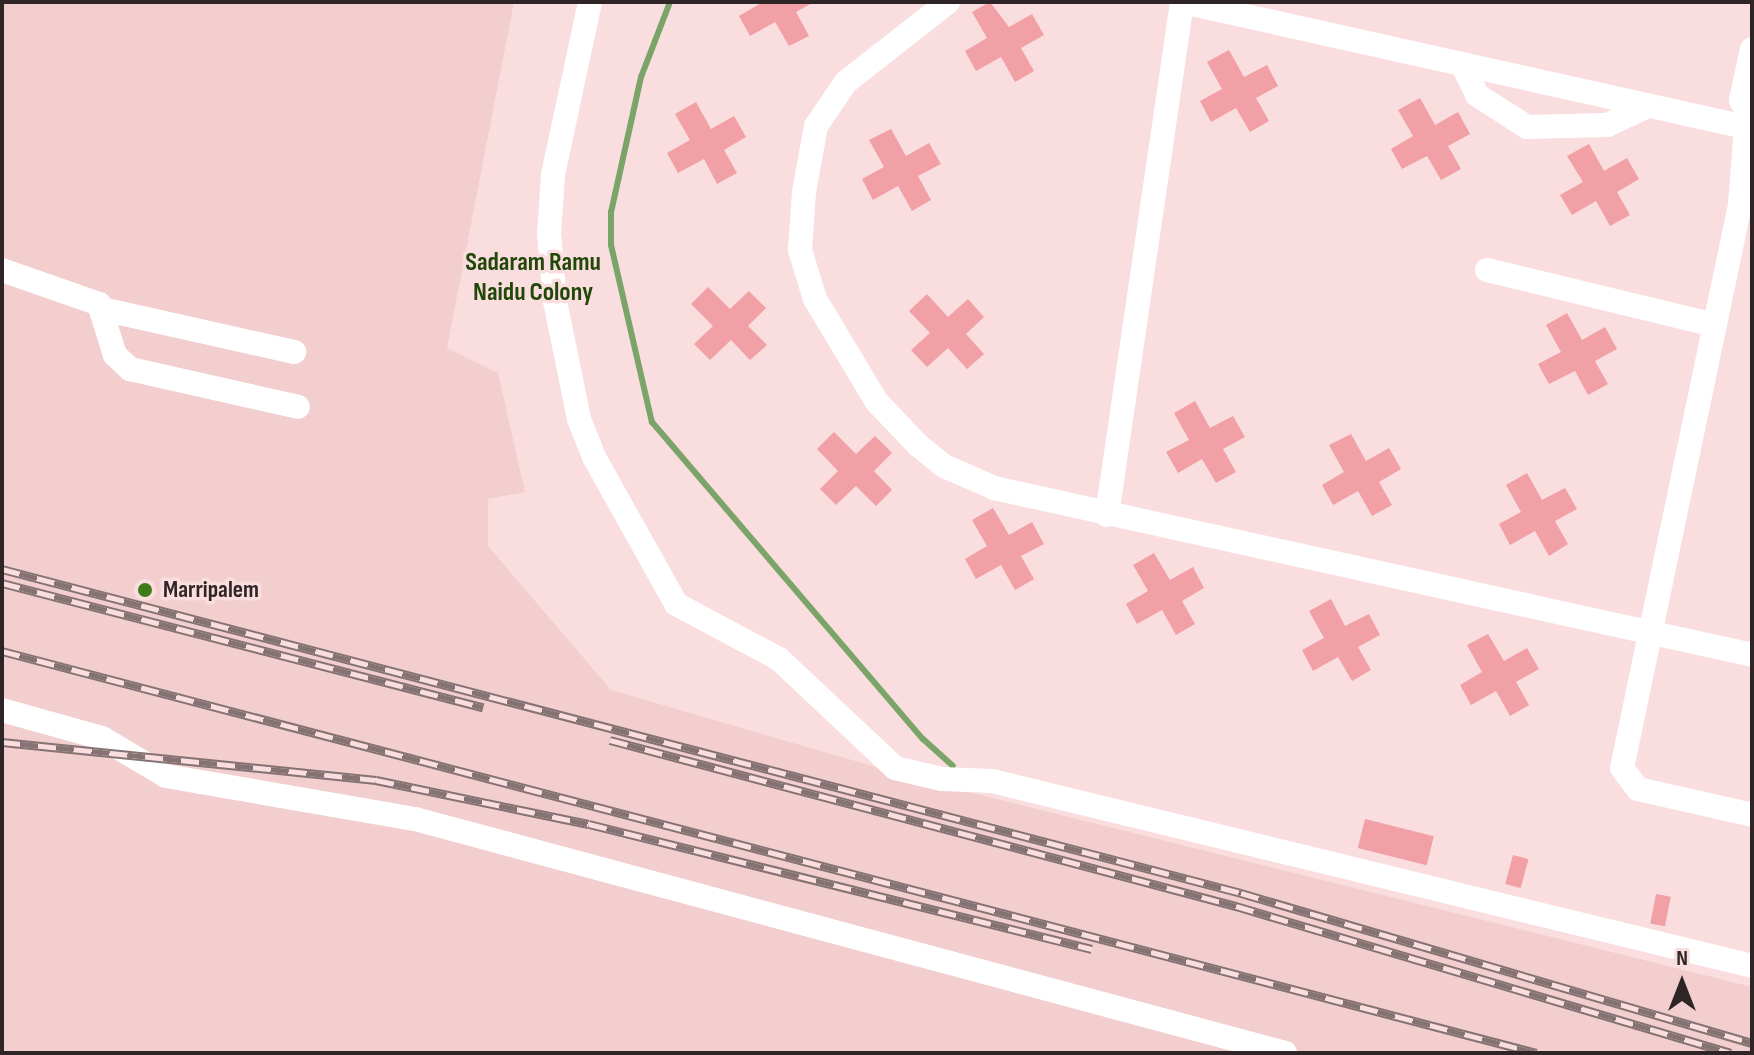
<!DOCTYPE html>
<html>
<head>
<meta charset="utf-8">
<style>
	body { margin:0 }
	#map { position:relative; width:1754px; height:1055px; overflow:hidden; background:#faddde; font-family:"Sofia Sans Condensed",sans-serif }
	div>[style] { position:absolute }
	.built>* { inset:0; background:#f2cecf }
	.stream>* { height:6px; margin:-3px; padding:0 3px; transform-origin:3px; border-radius:3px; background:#7aa468 }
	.building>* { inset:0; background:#f1a0a5; transform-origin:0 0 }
	.minor>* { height:24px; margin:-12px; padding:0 12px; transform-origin:12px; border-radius:12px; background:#fff }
	.rail>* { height:9px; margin-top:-4.5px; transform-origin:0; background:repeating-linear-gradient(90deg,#faddde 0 18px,#857273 0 36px); box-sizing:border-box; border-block:2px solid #857273 }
	.dots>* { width:22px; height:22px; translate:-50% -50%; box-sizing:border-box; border:4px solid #faddde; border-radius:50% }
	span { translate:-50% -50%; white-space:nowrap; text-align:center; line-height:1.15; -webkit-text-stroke:7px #faddde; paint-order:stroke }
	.poi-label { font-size:24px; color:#302526; font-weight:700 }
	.left { translate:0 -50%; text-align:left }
	.neighbourhood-label { font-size:26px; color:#224809; font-weight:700 }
	.frame { position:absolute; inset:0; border:4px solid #302526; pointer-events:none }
	.north { position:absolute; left:1642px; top:943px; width:80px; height:80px; -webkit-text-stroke:6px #faddde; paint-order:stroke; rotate:0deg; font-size:22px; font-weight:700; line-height:32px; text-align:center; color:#302526 }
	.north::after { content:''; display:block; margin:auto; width:28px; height:36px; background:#302526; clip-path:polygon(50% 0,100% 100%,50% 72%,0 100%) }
</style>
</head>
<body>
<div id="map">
	<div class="built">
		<i style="clip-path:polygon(2px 2px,514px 2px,447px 348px,498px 373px,525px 492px,488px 499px,488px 546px,611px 690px,917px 779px,1752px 987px,1752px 1053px,2px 1053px)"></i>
	</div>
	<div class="stream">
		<i style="left:670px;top:2px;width:80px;rotate:111.1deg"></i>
		<i style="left:641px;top:77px;width:138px;rotate:102.5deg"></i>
		<i style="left:611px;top:212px;width:33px;rotate:90deg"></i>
		<i style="left:611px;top:245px;width:182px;rotate:77deg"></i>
		<i style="left:652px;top:422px;width:417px;rotate:49.5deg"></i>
		<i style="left:923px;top:739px;width:40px;rotate:42deg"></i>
	</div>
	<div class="building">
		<i style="clip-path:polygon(763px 2px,814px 2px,796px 12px,809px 36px,789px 46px,775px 22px,750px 36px,739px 16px)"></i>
		<i style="clip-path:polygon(990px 2px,1009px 27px,1032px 14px,1044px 35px,1021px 48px,1034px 71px,1015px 82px,1001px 57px,976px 71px,965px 51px,987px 38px,972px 12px)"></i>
		<i style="clip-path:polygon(1229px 50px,1244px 77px,1267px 65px,1278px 86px,1256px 98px,1269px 121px,1250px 132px,1236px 108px,1211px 122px,1200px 101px,1222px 89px,1207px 62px)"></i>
		<i style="clip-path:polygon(1420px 98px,1435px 125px,1458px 112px,1470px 134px,1448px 146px,1461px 169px,1441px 180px,1427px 156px,1402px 169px,1391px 149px,1413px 136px,1398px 110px)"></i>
		<i style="clip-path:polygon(696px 102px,711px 129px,734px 116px,746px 137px,724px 150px,737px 173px,717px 184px,704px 159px,678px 173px,667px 153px,690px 140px,675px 114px)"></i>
		<i style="clip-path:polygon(891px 129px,906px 156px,929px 143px,941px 164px,918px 176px,931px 200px,912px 211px,898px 186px,873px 200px,862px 179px,884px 167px,869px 140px)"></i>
		<i style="clip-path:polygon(1589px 144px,1604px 171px,1627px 158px,1639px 179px,1617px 192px,1630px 215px,1610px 226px,1596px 201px,1572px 215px,1560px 195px,1583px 182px,1567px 156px)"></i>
		<i style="clip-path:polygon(708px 287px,730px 309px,749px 291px,766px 308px,748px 326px,767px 345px,750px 360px,731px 340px,710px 360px,694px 344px,713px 326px,691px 304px)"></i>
		<i style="clip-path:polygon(927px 294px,948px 317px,968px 299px,984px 317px,966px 334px,984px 354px,967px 369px,948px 348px,927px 367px,911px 350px,930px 333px,909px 311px)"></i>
		<i style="clip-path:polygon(1567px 313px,1582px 340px,1605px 327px,1617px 349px,1595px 361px,1608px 384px,1588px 395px,1575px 371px,1549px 384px,1538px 364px,1561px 352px,1546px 325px)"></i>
		<i style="clip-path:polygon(1195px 401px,1210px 428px,1233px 416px,1245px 437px,1223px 449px,1236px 472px,1216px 483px,1202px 459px,1178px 473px,1166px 452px,1189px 440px,1174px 413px)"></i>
		<i style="clip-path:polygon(834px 432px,856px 454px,875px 436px,892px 453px,874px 471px,892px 490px,876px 506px,856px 486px,836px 505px,820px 489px,838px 471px,817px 449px)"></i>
		<i style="clip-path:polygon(1351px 434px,1366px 461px,1389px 448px,1401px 469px,1379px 482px,1392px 505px,1372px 516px,1358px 491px,1333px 505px,1322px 485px,1344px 472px,1329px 445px)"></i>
		<i style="clip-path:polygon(1527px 473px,1542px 500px,1565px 488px,1577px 509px,1555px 521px,1568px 544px,1549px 556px,1535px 531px,1510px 545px,1499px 524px,1521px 512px,1506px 485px)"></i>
		<i style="clip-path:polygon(993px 508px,1009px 535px,1032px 522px,1044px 544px,1021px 556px,1034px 579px,1015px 590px,1001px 565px,976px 579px,965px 559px,987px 546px,972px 520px)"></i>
		<i style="clip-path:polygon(1154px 553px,1170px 580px,1193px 567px,1204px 588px,1182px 601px,1195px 624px,1176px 635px,1162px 610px,1137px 624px,1126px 604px,1148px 591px,1133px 565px)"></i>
		<i style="clip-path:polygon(1331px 599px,1345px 626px,1369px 614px,1380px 635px,1358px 647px,1371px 670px,1352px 681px,1338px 657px,1313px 671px,1302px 650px,1324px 638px,1309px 611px)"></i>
		<i style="clip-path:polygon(1488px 634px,1504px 661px,1527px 648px,1539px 669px,1516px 682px,1529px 705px,1510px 716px,1496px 691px,1471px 705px,1460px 685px,1482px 672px,1467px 645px)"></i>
		<i style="left:1365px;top:819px;width:71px;height:30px;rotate:14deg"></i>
		<i style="left:1513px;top:855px;width:16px;height:30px;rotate:15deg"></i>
		<i style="left:1656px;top:894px;width:15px;height:30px;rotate:11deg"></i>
	</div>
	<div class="minor">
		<i style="left:590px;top:2px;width:177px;rotate:102.1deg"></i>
		<i style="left:553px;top:175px;width:58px;rotate:93.9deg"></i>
		<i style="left:549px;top:233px;width:68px;rotate:85deg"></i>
		<i style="left:555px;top:301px;width:120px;rotate:78.5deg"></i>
		<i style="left:579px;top:419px;width:41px;rotate:68.5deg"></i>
		<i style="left:594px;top:457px;width:168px;rotate:60.8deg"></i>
		<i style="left:676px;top:604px;width:117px;rotate:28.1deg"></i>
		<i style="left:779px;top:659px;width:159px;rotate:43.2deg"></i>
		<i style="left:895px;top:768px;width:48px;rotate:13.2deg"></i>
		<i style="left:942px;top:779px;width:50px;rotate:2.3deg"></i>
		<i style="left:992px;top:781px;width:782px;rotate:13.68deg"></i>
		<i style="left:948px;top:2px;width:130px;rotate:141.9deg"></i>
		<i style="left:846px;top:82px;width:53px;rotate:124.3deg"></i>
		<i style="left:816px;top:126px;width:67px;rotate:100.3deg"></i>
		<i style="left:804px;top:192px;width:58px;rotate:93.9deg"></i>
		<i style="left:800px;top:250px;width:51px;rotate:73deg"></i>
		<i style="left:815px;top:299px;width:120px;rotate:59deg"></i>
		<i style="left:877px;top:402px;width:59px;rotate:46.4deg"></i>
		<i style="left:918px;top:445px;width:33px;rotate:39deg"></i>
		<i style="left:944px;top:466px;width:55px;rotate:23.7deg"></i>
		<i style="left:994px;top:488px;width:776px;rotate:12.42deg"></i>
		<i style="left:1183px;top:2px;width:576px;rotate:12.54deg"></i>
		<i style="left:1752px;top:49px;width:52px;rotate:102.2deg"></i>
		<i style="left:1741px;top:100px;width:13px;rotate:63deg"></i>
		<i style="left:1747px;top:112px;width:93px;rotate:94.3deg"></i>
		<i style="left:1740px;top:205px;width:575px;rotate:101.84deg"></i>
		<i style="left:1622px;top:768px;width:26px;rotate:53deg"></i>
		<i style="left:1638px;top:789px;width:117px;rotate:12.8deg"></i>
		<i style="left:1462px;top:64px;width:34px;rotate:64deg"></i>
		<i style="left:1477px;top:95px;width:59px;rotate:32.6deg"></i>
		<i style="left:1527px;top:127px;width:80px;rotate:-1.4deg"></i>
		<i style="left:1607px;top:125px;width:45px;rotate:-24.9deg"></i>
		<i style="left:2px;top:270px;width:103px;rotate:19.3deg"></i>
		<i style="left:99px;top:304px;width:53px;rotate:72.6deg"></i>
		<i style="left:115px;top:355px;width:21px;rotate:43deg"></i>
		<i style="left:130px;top:369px;width:172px;rotate:12.7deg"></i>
		<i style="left:1487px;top:270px;width:234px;rotate:13.6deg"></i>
		<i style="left:102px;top:309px;width:197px;rotate:12.6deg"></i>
		<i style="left:1107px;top:515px;width:518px;rotate:-81.68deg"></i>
		<i style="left:2px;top:710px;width:104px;rotate:15.6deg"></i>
		<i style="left:102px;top:738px;width:74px;rotate:30.7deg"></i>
		<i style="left:166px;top:776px;width:253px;rotate:9.8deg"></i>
		<i style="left:415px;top:819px;width:901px;rotate:15.05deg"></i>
	</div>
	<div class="rail">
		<i style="left:2px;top:569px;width:1281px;rotate:14.65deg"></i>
		<i style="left:1241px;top:893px;width:533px;rotate:16.36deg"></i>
		<i style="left:2px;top:583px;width:497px;rotate:14.5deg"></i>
		<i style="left:2px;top:651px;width:1586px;rotate:14.68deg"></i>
		<i style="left:610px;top:740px;width:648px;rotate:14.85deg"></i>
		<i style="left:1236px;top:906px;width:516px;rotate:16.54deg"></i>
		<i style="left:2px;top:742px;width:376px;rotate:5.8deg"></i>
		<i style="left:376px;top:780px;width:217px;rotate:11.7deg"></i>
		<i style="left:589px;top:824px;width:518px;rotate:13.96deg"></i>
	</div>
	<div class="dots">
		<i style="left:145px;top:590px;background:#3f7c18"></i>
	</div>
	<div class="poi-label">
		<span class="left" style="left:163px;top:590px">Marripalem</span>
	</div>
	<div class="neighbourhood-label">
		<span style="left:533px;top:278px">Sadaram Ramu<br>Naidu Colony</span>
	</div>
	<div class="frame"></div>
	<div class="north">N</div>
</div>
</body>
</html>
